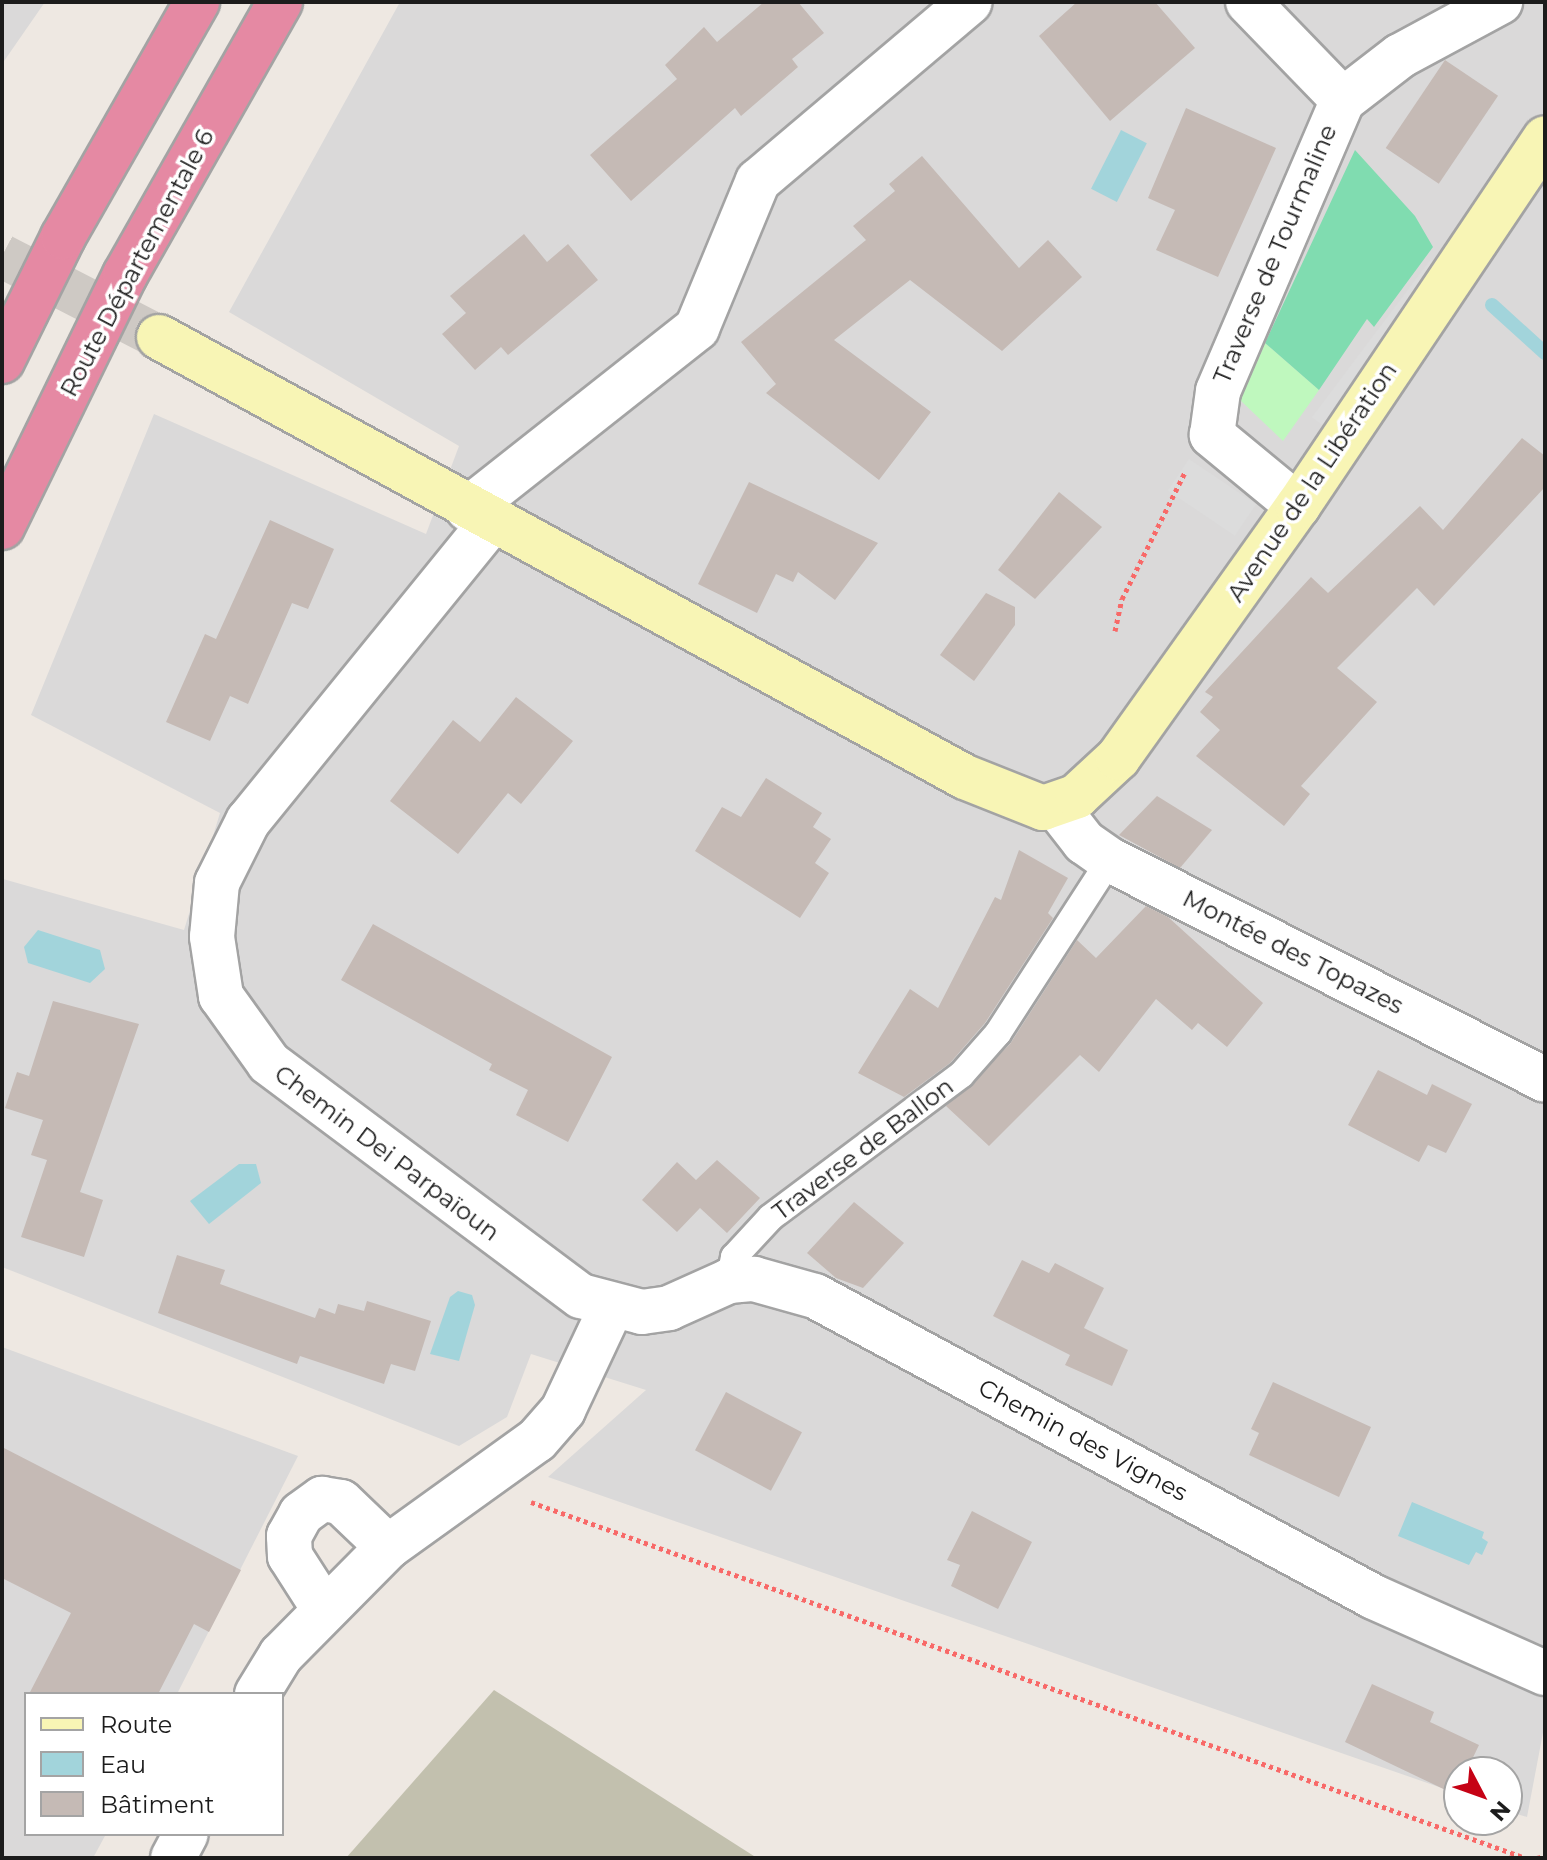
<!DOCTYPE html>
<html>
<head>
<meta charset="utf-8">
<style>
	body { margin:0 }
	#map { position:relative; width:1547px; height:1860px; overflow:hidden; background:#eee8e2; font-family:Montserrat,sans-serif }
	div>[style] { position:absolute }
	.residential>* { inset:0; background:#dad9d9 }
	.construction>* { inset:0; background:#c2c0ae }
	.park>* { inset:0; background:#bff8be }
	.pitch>* { inset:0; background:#80dcb0 }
	.parking>* { inset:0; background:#dcdcdc; transform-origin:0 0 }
	.water>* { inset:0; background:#a2d4db; transform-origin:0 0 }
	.stream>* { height:14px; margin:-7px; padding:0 7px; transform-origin:7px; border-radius:7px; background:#a2d4db }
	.building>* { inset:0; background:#c5bab5; transform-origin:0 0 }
	.secondary-tunnel>* { height:44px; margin-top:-22px; transform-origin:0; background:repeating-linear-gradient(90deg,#cec9c4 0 44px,transparent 0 66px) }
	.path>* { height:5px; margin-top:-2.5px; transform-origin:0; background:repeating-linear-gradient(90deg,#f86968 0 4px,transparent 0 8px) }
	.roads { filter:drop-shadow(2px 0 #a3a3a3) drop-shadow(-2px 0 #a3a3a3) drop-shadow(0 2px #a3a3a3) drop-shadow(0 -2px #a3a3a3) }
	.lane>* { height:26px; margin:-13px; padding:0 13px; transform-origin:13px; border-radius:13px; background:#fff }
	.street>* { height:44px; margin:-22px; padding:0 22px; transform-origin:22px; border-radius:22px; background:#fff }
	.secondary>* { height:44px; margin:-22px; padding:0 22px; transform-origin:22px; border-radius:22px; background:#f8f5b5 }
	.highway>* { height:44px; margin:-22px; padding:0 22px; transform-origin:22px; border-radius:22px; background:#e589a3 }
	span { translate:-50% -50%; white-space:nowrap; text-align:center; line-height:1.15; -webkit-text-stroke:7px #fff; paint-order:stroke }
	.street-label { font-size:24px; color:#1c1c1c }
	.frame { position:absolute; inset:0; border:4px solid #1c1c1c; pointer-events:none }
	.legend { position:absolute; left:24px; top:1692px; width:260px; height:144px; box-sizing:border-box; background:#fff; border:2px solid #a4a4a4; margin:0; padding:10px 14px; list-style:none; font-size:24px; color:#1c1c1c }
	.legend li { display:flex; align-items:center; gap:16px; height:40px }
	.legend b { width:40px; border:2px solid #a4a4a4 }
	.north { position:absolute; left:1443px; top:1756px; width:80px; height:80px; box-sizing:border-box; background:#fff; border:2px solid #a4a4a4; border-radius:50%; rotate:131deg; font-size:22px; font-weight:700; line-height:32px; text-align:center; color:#1c1c1c }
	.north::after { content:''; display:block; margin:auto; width:28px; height:36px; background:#c60215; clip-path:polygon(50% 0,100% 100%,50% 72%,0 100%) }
</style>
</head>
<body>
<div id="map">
	<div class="residential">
		<i style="clip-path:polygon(2px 2px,45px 2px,2px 64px)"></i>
		<i style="clip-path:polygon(400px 2px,1545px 2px,1545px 1722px,1527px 1817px,1507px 1811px,1507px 1772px,1459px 1772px,1459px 1794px,548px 1477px,646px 1390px,531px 1354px,507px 1417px,459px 1446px,2px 1267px,3px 879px,184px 930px,220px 813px,31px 715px,154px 414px,426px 534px,459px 446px,229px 312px)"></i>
		<i style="clip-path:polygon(2px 1347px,298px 1456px,177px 1694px,26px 1694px,26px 1834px,106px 1834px,93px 1858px,2px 1858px)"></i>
	</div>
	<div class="construction">
		<i style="clip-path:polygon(494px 1690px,757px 1858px,346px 1858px)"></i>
	</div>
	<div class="park">
		<i style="clip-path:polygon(1265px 343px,1319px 390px,1283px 441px,1240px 400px)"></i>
	</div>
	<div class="pitch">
		<i style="clip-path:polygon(1355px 150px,1415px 216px,1433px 247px,1374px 327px,1367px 319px,1319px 390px,1265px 343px)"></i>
	</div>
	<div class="parking">
		<i style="left:1431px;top:259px;width:20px;height:198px;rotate:37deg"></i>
		<i style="left:1189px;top:459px;width:81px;height:38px;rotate:34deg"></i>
	</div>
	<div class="water">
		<i style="left:1121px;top:130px;width:29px;height:66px;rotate:27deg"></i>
		<i style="clip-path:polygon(38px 930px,100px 950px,105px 969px,90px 983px,28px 963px,24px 947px)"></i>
		<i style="clip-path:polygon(239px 1164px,256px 1164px,261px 1183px,209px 1224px,190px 1201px)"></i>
		<i style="clip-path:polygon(458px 1291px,472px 1295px,475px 1305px,459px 1361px,430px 1354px,450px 1297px)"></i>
		<i style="clip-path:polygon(1412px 1502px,1484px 1532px,1482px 1538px,1488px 1542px,1482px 1555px,1476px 1552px,1469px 1565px,1398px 1536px)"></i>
	</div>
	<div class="stream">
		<i style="left:1492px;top:305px;width:72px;rotate:42.2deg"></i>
	</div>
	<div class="building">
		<i style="clip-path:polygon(764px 2px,798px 2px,824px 33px,792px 59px,798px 67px,741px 116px,735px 108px,631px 201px,590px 155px,677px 79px,665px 65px,704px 27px,717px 42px)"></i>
		<i style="clip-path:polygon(1077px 2px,1155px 2px,1195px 48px,1110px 121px,1039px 36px)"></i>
		<i style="left:1445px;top:60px;width:64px;height:106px;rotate:34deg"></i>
		<i style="clip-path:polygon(1186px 108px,1276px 148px,1218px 277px,1156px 250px,1175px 210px,1148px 198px)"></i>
		<i style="clip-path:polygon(922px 156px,1019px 268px,1048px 240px,1082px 277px,1002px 351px,910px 280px,834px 340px,931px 412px,879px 480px,766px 393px,776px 384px,741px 342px,866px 240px,853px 226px,895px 191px,889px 184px)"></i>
		<i style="clip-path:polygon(524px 234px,547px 262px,568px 244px,598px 280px,508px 355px,501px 347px,475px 370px,442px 334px,466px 313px,450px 296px)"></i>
		<i style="clip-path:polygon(1522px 438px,1545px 456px,1545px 487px,1434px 606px,1417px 588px,1337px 668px,1377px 702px,1301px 786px,1310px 794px,1284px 826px,1196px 756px,1220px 730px,1200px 712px,1213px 697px,1205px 692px,1311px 577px,1328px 593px,1420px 506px,1443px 530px)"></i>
		<i style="clip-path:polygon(749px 482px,878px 543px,835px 600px,798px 572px,793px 582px,776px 574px,757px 613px,698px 584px)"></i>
		<i style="clip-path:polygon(1059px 492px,1102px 527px,1035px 599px,998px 570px)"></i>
		<i style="clip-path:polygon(270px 520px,334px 549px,308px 609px,292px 603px,248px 704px,230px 696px,210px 741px,166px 722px,205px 634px,216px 639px)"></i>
		<i style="clip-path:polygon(986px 593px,1015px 607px,1015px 625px,974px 681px,940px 655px)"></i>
		<i style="clip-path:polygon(516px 697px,573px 741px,521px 804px,508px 793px,458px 854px,390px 801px,453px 720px,480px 742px)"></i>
		<i style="clip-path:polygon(766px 778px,822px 813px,813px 827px,831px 839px,815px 863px,829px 873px,800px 918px,695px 851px,722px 807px,741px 817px)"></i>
		<i style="clip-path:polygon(1157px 796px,1212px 830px,1180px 868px,1119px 835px)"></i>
		<i style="clip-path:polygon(1019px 850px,1068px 878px,1048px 913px,1053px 918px,985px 1023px,950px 1063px,904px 1097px,858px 1073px,910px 989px,938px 1008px,995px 897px,1001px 900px)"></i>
		<i style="clip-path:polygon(1146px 906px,1168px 917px,1263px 1003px,1227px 1047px,1198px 1023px,1192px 1030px,1156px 999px,1099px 1072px,1080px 1055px,989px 1146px,946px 1106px,1010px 1044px,1077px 940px,1096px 958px)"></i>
		<i style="clip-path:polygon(373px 924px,612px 1057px,568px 1142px,516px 1115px,528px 1090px,489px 1070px,492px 1064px,341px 980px)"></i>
		<i style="clip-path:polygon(53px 1001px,139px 1024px,80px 1192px,103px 1200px,84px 1257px,21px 1237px,47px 1160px,31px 1155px,43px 1120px,5px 1108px,17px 1072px,29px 1076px)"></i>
		<i style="clip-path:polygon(1378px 1070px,1427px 1095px,1432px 1084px,1472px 1104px,1446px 1153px,1428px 1145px,1419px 1162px,1348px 1125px)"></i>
		<i style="clip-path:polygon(717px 1160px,760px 1198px,727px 1233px,700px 1208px,677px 1232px,642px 1200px,677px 1162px,696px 1180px)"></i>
		<i style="clip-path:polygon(854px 1202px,904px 1243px,863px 1288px,836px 1278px,807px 1253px)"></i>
		<i style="clip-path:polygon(177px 1255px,225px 1270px,220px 1284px,315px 1318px,319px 1308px,335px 1314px,338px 1304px,364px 1311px,367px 1301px,431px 1321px,415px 1371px,391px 1364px,384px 1384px,300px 1356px,297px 1364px,158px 1313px)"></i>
		<i style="clip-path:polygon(1022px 1260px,1049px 1273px,1055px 1263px,1104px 1288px,1084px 1328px,1128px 1350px,1112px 1386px,1065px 1365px,1070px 1355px,993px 1316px)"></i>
		<i style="clip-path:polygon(1273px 1382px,1371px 1427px,1339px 1497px,1249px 1455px,1259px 1433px,1251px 1429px)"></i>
		<i style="left:726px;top:1392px;width:86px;height:66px;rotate:28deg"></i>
		<i style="clip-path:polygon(2px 1447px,241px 1570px,209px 1632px,194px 1624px,158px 1694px,29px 1694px,71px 1613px,2px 1578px)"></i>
		<i style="clip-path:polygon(972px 1511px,1032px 1542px,998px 1609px,951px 1586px,960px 1565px,947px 1560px)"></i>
		<i style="clip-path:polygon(1372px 1684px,1434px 1712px,1430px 1722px,1479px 1745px,1466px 1772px,1459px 1772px,1456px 1795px,1345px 1742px)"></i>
	</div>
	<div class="secondary-tunnel">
		<i style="left:2px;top:256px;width:177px;rotate:27.3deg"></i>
	</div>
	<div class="path">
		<i style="left:1115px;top:631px;width:33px;rotate:-78deg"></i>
		<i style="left:1122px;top:599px;width:142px;rotate:-63.6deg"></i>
		<i style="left:531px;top:1502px;width:1057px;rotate:19.69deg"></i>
		<i style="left:1537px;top:1858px;width:8px;rotate:-14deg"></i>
	</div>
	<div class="roads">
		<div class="lane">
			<i style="left:729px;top:1281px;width:25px;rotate:-78deg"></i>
			<i style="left:734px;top:1257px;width:54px;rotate:-47.2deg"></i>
			<i style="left:771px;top:1217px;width:237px;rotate:-36.8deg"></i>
			<i style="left:961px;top:1075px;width:56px;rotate:-48.6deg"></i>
			<i style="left:998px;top:1033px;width:206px;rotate:-57.1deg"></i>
		</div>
		<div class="street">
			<i style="left:1248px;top:2px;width:136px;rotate:45.9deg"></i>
			<i style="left:1298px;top:506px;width:112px;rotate:-140.5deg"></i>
			<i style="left:1212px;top:435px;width:44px;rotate:-82.2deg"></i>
			<i style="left:1218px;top:391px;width:317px;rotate:-66.8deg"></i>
			<i style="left:1343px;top:100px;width:72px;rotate:-37.7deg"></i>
			<i style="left:1400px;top:56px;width:114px;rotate:-28.4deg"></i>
			<i style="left:468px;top:509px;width:292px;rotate:-38.3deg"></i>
			<i style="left:697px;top:328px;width:159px;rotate:-67.5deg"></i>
			<i style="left:758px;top:181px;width:277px;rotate:-40.2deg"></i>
			<i style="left:492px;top:521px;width:387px;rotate:129.1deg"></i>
			<i style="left:248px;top:821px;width:69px;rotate:116.6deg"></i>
			<i style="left:217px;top:883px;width:54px;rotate:95.3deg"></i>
			<i style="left:212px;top:937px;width:60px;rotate:81.3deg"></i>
			<i style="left:221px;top:996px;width:82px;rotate:54.4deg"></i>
			<i style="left:269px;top:1063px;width:389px;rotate:36.8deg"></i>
			<i style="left:581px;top:1296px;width:63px;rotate:14.7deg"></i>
			<i style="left:642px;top:1312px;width:27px;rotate:-8deg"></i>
			<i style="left:669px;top:1308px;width:66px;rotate:-24.2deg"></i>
			<i style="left:729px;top:1281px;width:25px;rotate:-5deg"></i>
			<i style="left:754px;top:1279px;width:63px;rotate:15.6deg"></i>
			<i style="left:815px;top:1296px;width:635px;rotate:28.3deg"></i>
			<i style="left:1374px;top:1597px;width:187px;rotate:24deg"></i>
			<i style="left:1056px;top:806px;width:46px;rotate:52.1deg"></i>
			<i style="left:1084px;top:842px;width:32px;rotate:35deg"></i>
			<i style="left:1110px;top:860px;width:487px;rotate:26.8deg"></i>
			<i style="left:324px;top:1609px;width:63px;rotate:-122.7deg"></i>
			<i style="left:290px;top:1556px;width:20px;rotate:-93deg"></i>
			<i style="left:289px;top:1536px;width:25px;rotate:-61deg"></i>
			<i style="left:301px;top:1514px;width:26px;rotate:-36deg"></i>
			<i style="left:322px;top:1499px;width:19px;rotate:9deg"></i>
			<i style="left:341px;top:1502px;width:65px;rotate:43.8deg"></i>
			<i style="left:257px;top:1694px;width:46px;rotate:-58.4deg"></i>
			<i style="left:281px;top:1655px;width:152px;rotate:-45.3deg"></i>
			<i style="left:388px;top:1547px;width:183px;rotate:-35.7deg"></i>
			<i style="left:537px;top:1440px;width:40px;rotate:-49deg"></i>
			<i style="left:563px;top:1410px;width:113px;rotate:-64.8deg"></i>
			<i style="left:173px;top:1858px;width:27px;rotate:-62deg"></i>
		</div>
		<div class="secondary">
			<i style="left:159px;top:337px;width:918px;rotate:28.63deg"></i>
			<i style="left:965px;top:777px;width:84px;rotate:21.7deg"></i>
			<i style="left:1043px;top:808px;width:36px;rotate:-19deg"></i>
			<i style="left:1077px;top:796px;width:56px;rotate:-42.8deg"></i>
			<i style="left:1118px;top:758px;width:310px;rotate:-54.5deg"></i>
			<i style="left:1298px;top:506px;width:443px;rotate:-56.1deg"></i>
		</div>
		<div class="highway">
			<i style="left:2px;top:361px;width:138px;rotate:-63.8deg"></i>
			<i style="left:63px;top:237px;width:271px;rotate:-60.3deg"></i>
			<i style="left:2px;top:527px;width:280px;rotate:-64deg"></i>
			<i style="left:125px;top:275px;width:314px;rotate:-60.4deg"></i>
		</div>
	</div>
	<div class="street-label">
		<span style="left:1275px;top:254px;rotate:-67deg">Traverse de Tourmaline</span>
		<span style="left:137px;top:263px;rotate:-62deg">Route Départementale 6</span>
		<span style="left:1312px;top:482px;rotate:-56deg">Avenue de la Libération</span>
		<span style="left:1293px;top:952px;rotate:27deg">Montée des Topazes</span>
		<span style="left:863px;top:1149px;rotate:-37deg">Traverse de Ballon</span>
		<span style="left:387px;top:1153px;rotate:37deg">Chemin Dei Parpaïoun</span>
		<span style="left:1083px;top:1440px;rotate:28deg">Chemin des Vignes</span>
	</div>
	<div class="frame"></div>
	<ul class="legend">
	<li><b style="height:10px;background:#f8f5b5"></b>Route</li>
	<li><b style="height:22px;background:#a2d4db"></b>Eau</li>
	<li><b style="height:22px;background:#c5bab5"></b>Bâtiment</li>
	</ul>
	<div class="north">N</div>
</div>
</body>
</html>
